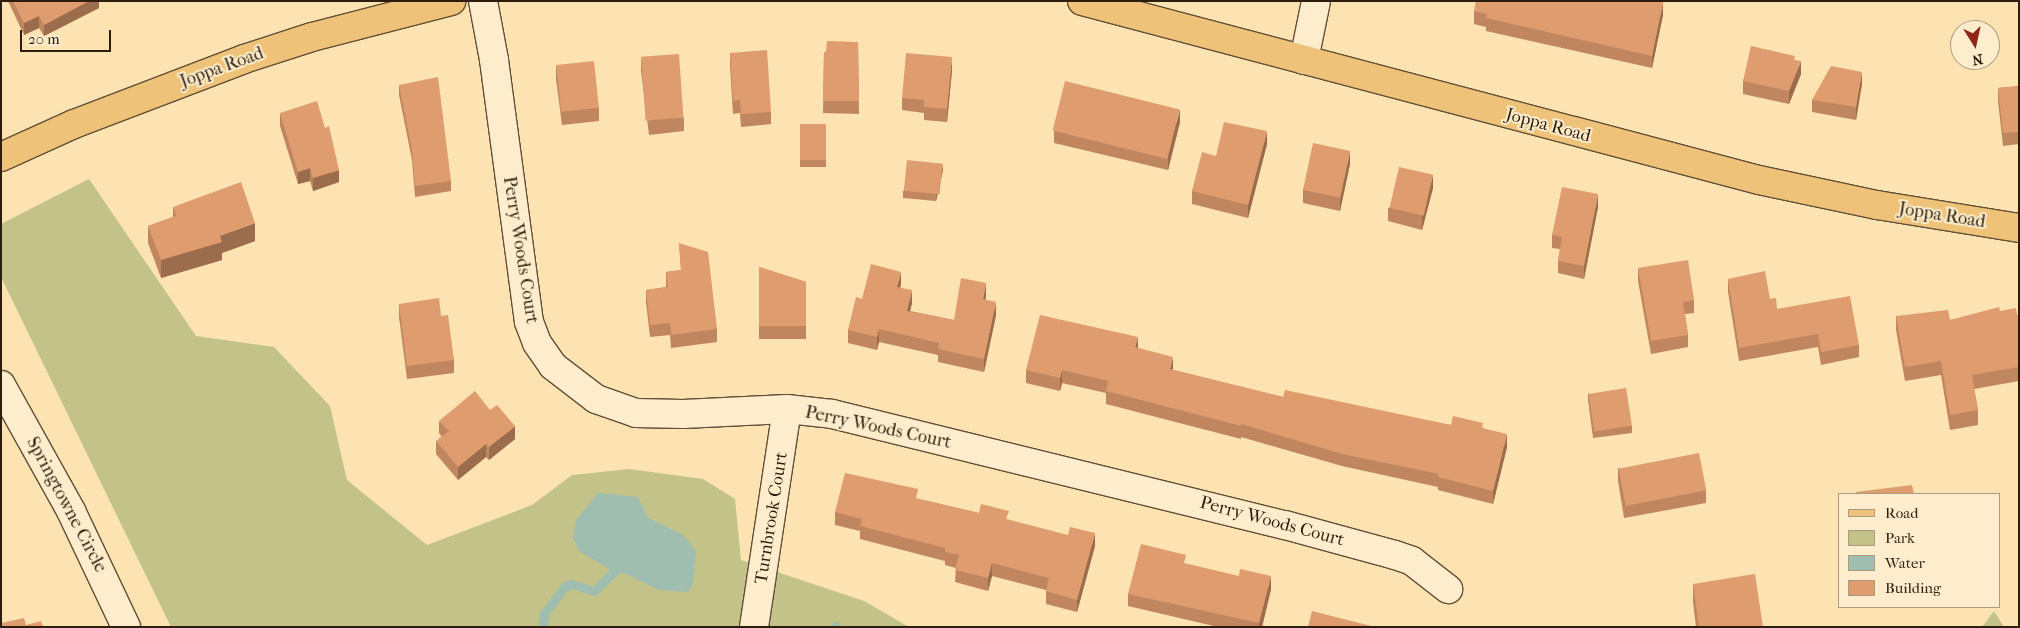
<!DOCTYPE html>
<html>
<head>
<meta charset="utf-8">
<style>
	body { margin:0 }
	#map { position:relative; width:2020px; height:628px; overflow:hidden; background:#fce3b1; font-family:"IM FELL French Canon",serif }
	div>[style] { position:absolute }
	.green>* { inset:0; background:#c3c389 }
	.water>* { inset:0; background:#9fbeb0 }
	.stream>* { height:9px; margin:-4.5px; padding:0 4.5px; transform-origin:4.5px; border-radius:4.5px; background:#9fbeb0 }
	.roads { filter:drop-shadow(1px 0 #614e36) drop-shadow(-1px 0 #614e36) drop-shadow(0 1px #614e36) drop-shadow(0 -1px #614e36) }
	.minor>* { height:28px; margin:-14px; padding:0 14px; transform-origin:14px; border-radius:14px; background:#fdedcc }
	.primary>* { height:28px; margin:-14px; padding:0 14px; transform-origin:14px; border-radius:14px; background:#eec278 }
	.wall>* { inset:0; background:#c0865f; transform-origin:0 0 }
	.shaded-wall>* { inset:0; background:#9c6d4d }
	.building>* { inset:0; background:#df9c6e; transform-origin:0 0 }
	span { translate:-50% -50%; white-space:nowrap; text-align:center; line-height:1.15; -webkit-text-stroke:4px #fdedcc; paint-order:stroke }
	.street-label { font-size:18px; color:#2d1d0d }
	.frame { position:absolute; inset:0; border:2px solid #2d1d0d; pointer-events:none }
	.legend { position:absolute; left:1838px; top:493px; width:162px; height:115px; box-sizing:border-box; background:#fdedcc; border:1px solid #aa9a80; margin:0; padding:6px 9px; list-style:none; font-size:15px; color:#2d1d0d }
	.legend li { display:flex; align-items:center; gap:10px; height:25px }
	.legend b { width:25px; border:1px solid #aa9a80 }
	.north { position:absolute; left:1950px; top:20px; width:50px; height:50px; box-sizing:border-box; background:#fdedcc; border:1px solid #aa9a80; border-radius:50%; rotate:170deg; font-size:14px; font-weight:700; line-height:20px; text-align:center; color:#2d1d0d }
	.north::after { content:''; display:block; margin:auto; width:18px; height:22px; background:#8f2418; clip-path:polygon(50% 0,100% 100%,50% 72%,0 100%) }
	.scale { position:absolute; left:20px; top:30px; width:91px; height:22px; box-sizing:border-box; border:2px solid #2d1d0d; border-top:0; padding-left:6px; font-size:15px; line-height:18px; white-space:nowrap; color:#2d1d0d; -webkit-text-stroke:4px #fdedcc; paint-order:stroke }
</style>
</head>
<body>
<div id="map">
	<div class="green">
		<i style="clip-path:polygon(89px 179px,196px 336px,274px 347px,330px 406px,347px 480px,427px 545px,532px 505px,572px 475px,629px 469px,703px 479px,735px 499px,741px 560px,864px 601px,909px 627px,171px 627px,1px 277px,1px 224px)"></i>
		<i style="clip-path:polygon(1994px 611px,2004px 627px,1982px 627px)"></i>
	</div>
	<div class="water">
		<i style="clip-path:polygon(598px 493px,638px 497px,648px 518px,683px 535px,696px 551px,693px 584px,688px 592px,659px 590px,626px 574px,614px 572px,579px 551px,573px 538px,576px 520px)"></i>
	</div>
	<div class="stream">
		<i style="left:543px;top:627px;width:13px;rotate:-86deg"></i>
		<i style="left:544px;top:614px;width:34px;rotate:-53deg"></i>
		<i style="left:564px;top:587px;width:8px;rotate:-23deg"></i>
		<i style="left:571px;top:584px;width:24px;rotate:17deg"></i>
		<i style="left:594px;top:591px;width:28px;rotate:-44deg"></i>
		<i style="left:836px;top:627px;width:1px;rotate:-90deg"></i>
	</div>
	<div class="roads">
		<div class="minor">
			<i style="left:483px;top:1px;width:60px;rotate:79.4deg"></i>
			<i style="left:494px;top:60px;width:264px;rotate:82.4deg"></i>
			<i style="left:529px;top:322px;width:22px;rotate:69deg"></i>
			<i style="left:537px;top:343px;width:28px;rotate:55deg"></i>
			<i style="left:553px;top:366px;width:54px;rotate:37.5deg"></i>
			<i style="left:596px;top:399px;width:42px;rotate:19.3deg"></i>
			<i style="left:636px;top:413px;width:47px;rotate:1.2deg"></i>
			<i style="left:683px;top:414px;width:104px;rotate:-2.8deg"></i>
			<i style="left:787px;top:409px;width:45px;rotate:6.3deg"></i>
			<i style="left:832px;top:414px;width:466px;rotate:13.8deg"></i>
			<i style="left:1285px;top:525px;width:114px;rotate:15.3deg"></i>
			<i style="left:1395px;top:555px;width:18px;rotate:19deg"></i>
			<i style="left:1412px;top:561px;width:46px;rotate:37.9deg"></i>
			<i style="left:1304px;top:60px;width:60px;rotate:-78.5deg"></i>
			<i style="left:1px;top:385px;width:144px;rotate:60.9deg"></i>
			<i style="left:71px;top:511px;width:128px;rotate:64.6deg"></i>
			<i style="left:754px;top:627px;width:220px;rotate:-81.4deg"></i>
		</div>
		<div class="primary">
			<i style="left:1082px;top:1px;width:700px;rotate:14.81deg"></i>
			<i style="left:1759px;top:180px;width:121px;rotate:12deg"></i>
			<i style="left:1877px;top:205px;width:144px;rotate:9.2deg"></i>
			<i style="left:1px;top:157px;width:80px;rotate:-24.3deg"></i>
			<i style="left:74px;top:124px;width:182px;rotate:-20.9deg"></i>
			<i style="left:244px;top:59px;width:71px;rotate:-17.9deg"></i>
			<i style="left:312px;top:37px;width:144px;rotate:-14.5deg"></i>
		</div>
	</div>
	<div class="wall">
		<i style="clip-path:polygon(8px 1px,99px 1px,99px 8px,44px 36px,39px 28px,24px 35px)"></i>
		<i style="clip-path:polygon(1474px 11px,1663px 15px,1652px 68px,1486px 31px,1486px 27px,1474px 24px)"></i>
		<i style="clip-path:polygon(858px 42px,859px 114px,823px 113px,824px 52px,826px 52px)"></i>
		<i style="clip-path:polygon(730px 53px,771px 112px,771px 124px,741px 127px,740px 113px,733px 114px,730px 66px)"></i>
		<i style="clip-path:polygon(641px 58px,684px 118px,684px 131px,649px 135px,641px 71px)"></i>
		<i style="clip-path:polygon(1795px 60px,1801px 74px,1789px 104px,1743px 94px,1743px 81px)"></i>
		<i style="clip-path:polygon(556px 66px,599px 108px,599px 121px,562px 125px,556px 79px)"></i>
		<i style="clip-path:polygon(952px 70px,947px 122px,924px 120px,924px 113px,902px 110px,902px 98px)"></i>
		<i style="clip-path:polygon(1862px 84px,1856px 120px,1812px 112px,1812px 100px)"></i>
		<i style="clip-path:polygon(399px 85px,451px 181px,451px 191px,415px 197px,412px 160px,399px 95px)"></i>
		<i style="clip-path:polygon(2019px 86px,2019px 144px,2003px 146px,1998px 101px,1998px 88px)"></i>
		<i style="clip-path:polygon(280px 113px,339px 182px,313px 191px,310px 181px,298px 184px,280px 126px)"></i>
		<i style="clip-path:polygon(1180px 122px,1168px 170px,1054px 143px,1054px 131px)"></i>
		<i style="left:800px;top:124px;width:26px;height:43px"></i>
		<i style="clip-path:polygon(1267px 144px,1248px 218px,1192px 204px,1192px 191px,1216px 156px)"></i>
		<i style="clip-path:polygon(1350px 164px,1340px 211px,1303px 203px,1303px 190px)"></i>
		<i style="clip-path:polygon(943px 170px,936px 201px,903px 198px,903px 191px)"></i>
		<i style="clip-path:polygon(1433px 188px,1422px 230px,1388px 221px,1388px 208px)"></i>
		<i style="clip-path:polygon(173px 207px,255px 241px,222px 253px,222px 260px,161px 278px,148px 243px,148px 226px,173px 217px)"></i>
		<i style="clip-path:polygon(1598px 207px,1584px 279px,1558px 273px,1558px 261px,1560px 249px,1552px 248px,1552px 235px)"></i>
		<i style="clip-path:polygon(679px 243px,717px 329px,717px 342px,671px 348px,670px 335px,650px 337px,646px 302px,646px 290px,666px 287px,666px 272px,681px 270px)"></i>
		<i style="clip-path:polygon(759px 267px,806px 282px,806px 339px,759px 339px)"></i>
		<i style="clip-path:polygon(1638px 268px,1694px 300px,1694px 313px,1685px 314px,1688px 335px,1688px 347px,1651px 354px,1638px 281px)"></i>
		<i style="clip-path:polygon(1728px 279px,1770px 299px,1777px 309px,1859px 345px,1859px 357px,1821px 365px,1818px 347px,1739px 361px,1728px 292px)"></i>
		<i style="clip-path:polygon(901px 284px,900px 287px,912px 303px,910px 311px,954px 320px,986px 296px,986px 300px,996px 315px,984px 372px,938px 362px,938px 355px,879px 342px,877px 350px,848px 343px,848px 330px,862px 299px)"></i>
		<i style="clip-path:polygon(399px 304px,441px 316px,454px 360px,454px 373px,407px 379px,399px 317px)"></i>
		<i style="clip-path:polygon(2000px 311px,2017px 315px,2019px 315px,2019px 381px,1974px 389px,1978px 410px,1978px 425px,1950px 430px,1941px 375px,1905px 381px,1896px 330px,1896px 316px,1950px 320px)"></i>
		<i style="clip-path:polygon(1138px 348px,1173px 370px,1283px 397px,1451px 425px,1483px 428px,1507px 447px,1493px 504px,1438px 490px,1438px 487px,1342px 466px,1241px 437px,1241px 439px,1106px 404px,1106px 393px,1062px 383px,1060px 391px,1026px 383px,1026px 370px)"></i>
		<i style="clip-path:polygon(1588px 393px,1632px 426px,1632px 433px,1593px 438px,1588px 400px)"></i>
		<i style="clip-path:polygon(439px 421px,515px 439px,489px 460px,486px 457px,458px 480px,436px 454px,436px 441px,442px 437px,439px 433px)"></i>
		<i style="clip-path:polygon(1618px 468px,1706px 490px,1706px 503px,1624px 518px,1618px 481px)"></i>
		<i style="clip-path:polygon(918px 499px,1009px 520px,1095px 546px,1077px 612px,1046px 604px,1046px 590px,992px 576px,988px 591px,955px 582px,956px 568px,945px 565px,945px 561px,860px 539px,860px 531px,835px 525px,835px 512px)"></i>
		<i style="clip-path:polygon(1186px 564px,1271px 589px,1262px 627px,1218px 627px,1128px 606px,1128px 594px)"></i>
		<i style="clip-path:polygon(1693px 584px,1763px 627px,1696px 627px,1693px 602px)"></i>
	</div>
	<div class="shaded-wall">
		<i style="clip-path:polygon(89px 1px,99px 1px,99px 8px,44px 36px,44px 25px)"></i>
		<i style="clip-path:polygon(1663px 2px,1663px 15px,1652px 68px,1652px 56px)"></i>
		<i style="clip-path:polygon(39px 16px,39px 28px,24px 35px,24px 23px)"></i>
		<i style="clip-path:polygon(952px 57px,952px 70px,947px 122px,947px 109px)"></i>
		<i style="clip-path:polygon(1801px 61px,1801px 74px,1789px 104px,1789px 91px)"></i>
		<i style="clip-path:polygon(1862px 72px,1862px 84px,1856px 120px,1856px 107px)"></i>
		<i style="clip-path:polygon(1180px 109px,1180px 122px,1168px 170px,1168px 157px)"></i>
		<i style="clip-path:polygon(1267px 131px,1267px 144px,1248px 218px,1248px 205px)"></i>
		<i style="clip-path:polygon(1350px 151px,1350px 164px,1340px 211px,1340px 198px)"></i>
		<i style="clip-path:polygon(943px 164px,943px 170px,936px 201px,936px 194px)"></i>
		<i style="clip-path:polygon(310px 168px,310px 181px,298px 184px,298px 172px)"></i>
		<i style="clip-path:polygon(339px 170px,339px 182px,313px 191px,313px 178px)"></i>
		<i style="clip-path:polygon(1433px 175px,1433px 188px,1422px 230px,1422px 217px)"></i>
		<i style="clip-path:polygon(1598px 194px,1598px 207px,1584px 279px,1584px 266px)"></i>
		<i style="clip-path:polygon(255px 223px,255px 241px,222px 253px,222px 260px,161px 278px,161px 260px,220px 236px)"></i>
		<i style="clip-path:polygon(901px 272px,901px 284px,897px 300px,897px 287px)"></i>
		<i style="clip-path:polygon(986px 283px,986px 296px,983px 312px,983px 299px)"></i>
		<i style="clip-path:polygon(912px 290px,912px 303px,907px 323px,907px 311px)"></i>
		<i style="clip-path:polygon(996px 302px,996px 315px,984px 372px,984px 359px)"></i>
		<i style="clip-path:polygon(879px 329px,879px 342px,877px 350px,877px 337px)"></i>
		<i style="clip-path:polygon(1138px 337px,1138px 350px,1135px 347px)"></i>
		<i style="clip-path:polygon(1173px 357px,1173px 370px,1170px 369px)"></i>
		<i style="clip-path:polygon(1062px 370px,1062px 383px,1060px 391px,1060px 378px)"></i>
		<i style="clip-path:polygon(515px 426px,515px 439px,489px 460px,489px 447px)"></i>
		<i style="clip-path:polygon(1507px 434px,1507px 447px,1493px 504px,1493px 491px)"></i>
		<i style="clip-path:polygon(486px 444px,486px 457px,458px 480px,458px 467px)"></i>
		<i style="clip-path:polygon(1095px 533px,1095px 546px,1077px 612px,1077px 600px)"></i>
		<i style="clip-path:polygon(992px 563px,992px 576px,988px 591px,988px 578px)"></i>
		<i style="clip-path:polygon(1271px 576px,1271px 589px,1262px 627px,1259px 627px,1259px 623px)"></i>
	</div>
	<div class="building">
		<i style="clip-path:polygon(13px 1px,89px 1px,44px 25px,39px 16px,24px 23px)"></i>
		<i style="clip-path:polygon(1476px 1px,1658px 1px,1663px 2px,1652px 56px,1486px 18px,1487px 14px,1474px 11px)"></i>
		<i style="clip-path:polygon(827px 41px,858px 42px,859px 101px,823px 101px,824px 52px,826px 52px)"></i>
		<i style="clip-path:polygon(1751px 46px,1795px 56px,1794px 60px,1801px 61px,1789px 91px,1743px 81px)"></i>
		<i style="clip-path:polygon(767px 50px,771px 112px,741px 114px,740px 100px,733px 101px,730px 53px)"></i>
		<i style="clip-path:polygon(906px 53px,952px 57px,947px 109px,924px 107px,924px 100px,902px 98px)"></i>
		<i style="left:679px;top:54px;width:64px;height:38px;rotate:86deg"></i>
		<i style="left:594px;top:61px;width:47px;height:38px;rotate:84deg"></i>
		<i style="clip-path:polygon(1831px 66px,1862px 72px,1856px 107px,1812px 100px)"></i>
		<i style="clip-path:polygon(438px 77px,451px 181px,415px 186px,412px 150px,399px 85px)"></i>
		<i style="left:1065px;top:81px;width:118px;height:51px;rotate:14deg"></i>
		<i style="clip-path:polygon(2019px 86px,2019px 132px,2003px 133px,1998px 88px)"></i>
		<i style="clip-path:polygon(317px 101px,325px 128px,329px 126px,339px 170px,313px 178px,310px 168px,298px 172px,280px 113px)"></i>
		<i style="clip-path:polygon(1224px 122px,1267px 131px,1248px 205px,1192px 191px,1202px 152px,1216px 156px)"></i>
		<i style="left:800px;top:124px;width:26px;height:36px"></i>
		<i style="left:1313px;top:143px;width:38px;height:48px;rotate:12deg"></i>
		<i style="left:907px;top:160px;width:36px;height:31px;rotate:6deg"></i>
		<i style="left:1399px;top:167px;width:35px;height:42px;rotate:13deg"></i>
		<i style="clip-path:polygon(241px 182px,255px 223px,220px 236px,222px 242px,161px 260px,148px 226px,176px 216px,173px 207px)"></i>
		<i style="clip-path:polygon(1562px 187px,1598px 194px,1584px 266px,1558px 261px,1562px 237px,1552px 235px)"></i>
		<i style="clip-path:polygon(679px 243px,708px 252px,717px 329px,671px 335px,670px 323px,650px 325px,646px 290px,668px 287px,666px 272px,681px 270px)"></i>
		<i style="clip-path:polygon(1688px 260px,1694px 300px,1683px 302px,1688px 335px,1651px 341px,1638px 268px)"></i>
		<i style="clip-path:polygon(871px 264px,901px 272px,897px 287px,912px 290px,907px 311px,954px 320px,961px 278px,986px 283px,983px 299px,996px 302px,984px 359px,938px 349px,939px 343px,879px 329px,877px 337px,848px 330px,856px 297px,862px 299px)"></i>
		<i style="clip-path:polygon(759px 267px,806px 282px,806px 326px,759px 326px)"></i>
		<i style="clip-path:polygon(1765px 271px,1770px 299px,1776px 298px,1777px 309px,1850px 296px,1859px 345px,1821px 352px,1818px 334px,1739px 348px,1728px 279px)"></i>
		<i style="clip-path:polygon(439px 298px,441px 316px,448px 315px,454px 360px,407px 366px,399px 304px)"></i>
		<i style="clip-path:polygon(1999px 307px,2000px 311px,2016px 308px,2017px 315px,2019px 315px,2019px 367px,1972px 375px,1978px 410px,1950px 415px,1941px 361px,1905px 367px,1896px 316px,1948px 310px,1950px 320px)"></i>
		<i style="clip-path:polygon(1040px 315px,1138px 337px,1135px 347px,1173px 357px,1170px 369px,1283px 397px,1285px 390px,1451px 425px,1453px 416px,1483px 423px,1482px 428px,1507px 434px,1493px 491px,1438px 477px,1439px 474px,1342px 454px,1241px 424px,1241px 426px,1106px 391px,1108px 381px,1062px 370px,1060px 378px,1026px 370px)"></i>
		<i style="left:1626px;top:388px;width:38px;height:38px;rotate:81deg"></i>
		<i style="clip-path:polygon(475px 391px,490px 410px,497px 405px,515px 426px,489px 447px,486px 444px,458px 467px,436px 441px,449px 431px,439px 421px)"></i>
		<i style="left:1699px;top:453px;width:38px;height:82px;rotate:79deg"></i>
		<i style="clip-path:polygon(845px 473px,918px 489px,916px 498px,979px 513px,981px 504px,1009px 511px,1006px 519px,1068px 535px,1070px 527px,1095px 533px,1077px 600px,1046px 591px,1049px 578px,992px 563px,988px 578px,955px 570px,959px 555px,945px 552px,945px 548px,860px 526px,862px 519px,835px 512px)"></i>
		<i style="clip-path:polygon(1912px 485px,1914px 494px,1856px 494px,1856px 492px)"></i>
		<i style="clip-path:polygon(1141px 544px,1186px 555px,1184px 563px,1239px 576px,1240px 569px,1271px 576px,1259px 623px,1128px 594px)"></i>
		<i style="clip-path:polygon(1755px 574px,1763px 627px,1699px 627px,1693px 584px)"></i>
		<i style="clip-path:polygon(1312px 611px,1375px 627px,1308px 627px)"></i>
		<i style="clip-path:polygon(24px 618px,26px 625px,41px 621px,43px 627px,1px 627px,1px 623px)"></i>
	</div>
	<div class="street-label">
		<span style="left:222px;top:68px;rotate:-20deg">Joppa Road</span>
		<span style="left:1548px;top:126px;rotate:15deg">Joppa Road</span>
		<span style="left:1942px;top:216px;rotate:9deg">Joppa Road</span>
		<span style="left:520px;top:250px;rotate:81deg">Perry Woods Court</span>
		<span style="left:878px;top:428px;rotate:12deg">Perry Woods Court</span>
		<span style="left:66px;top:505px;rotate:62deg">Springtowne Circle</span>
		<span style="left:772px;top:518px;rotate:-81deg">Turnbrook Court</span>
		<span style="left:1272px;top:522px;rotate:15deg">Perry Woods Court</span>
	</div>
	<div class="frame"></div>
	<ul class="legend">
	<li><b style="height:6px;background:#eec278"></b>Road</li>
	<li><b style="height:14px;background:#c3c389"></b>Park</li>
	<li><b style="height:14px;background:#9fbeb0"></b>Water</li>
	<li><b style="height:14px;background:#df9c6e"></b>Building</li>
	</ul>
	<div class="north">N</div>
	<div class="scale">20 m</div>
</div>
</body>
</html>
